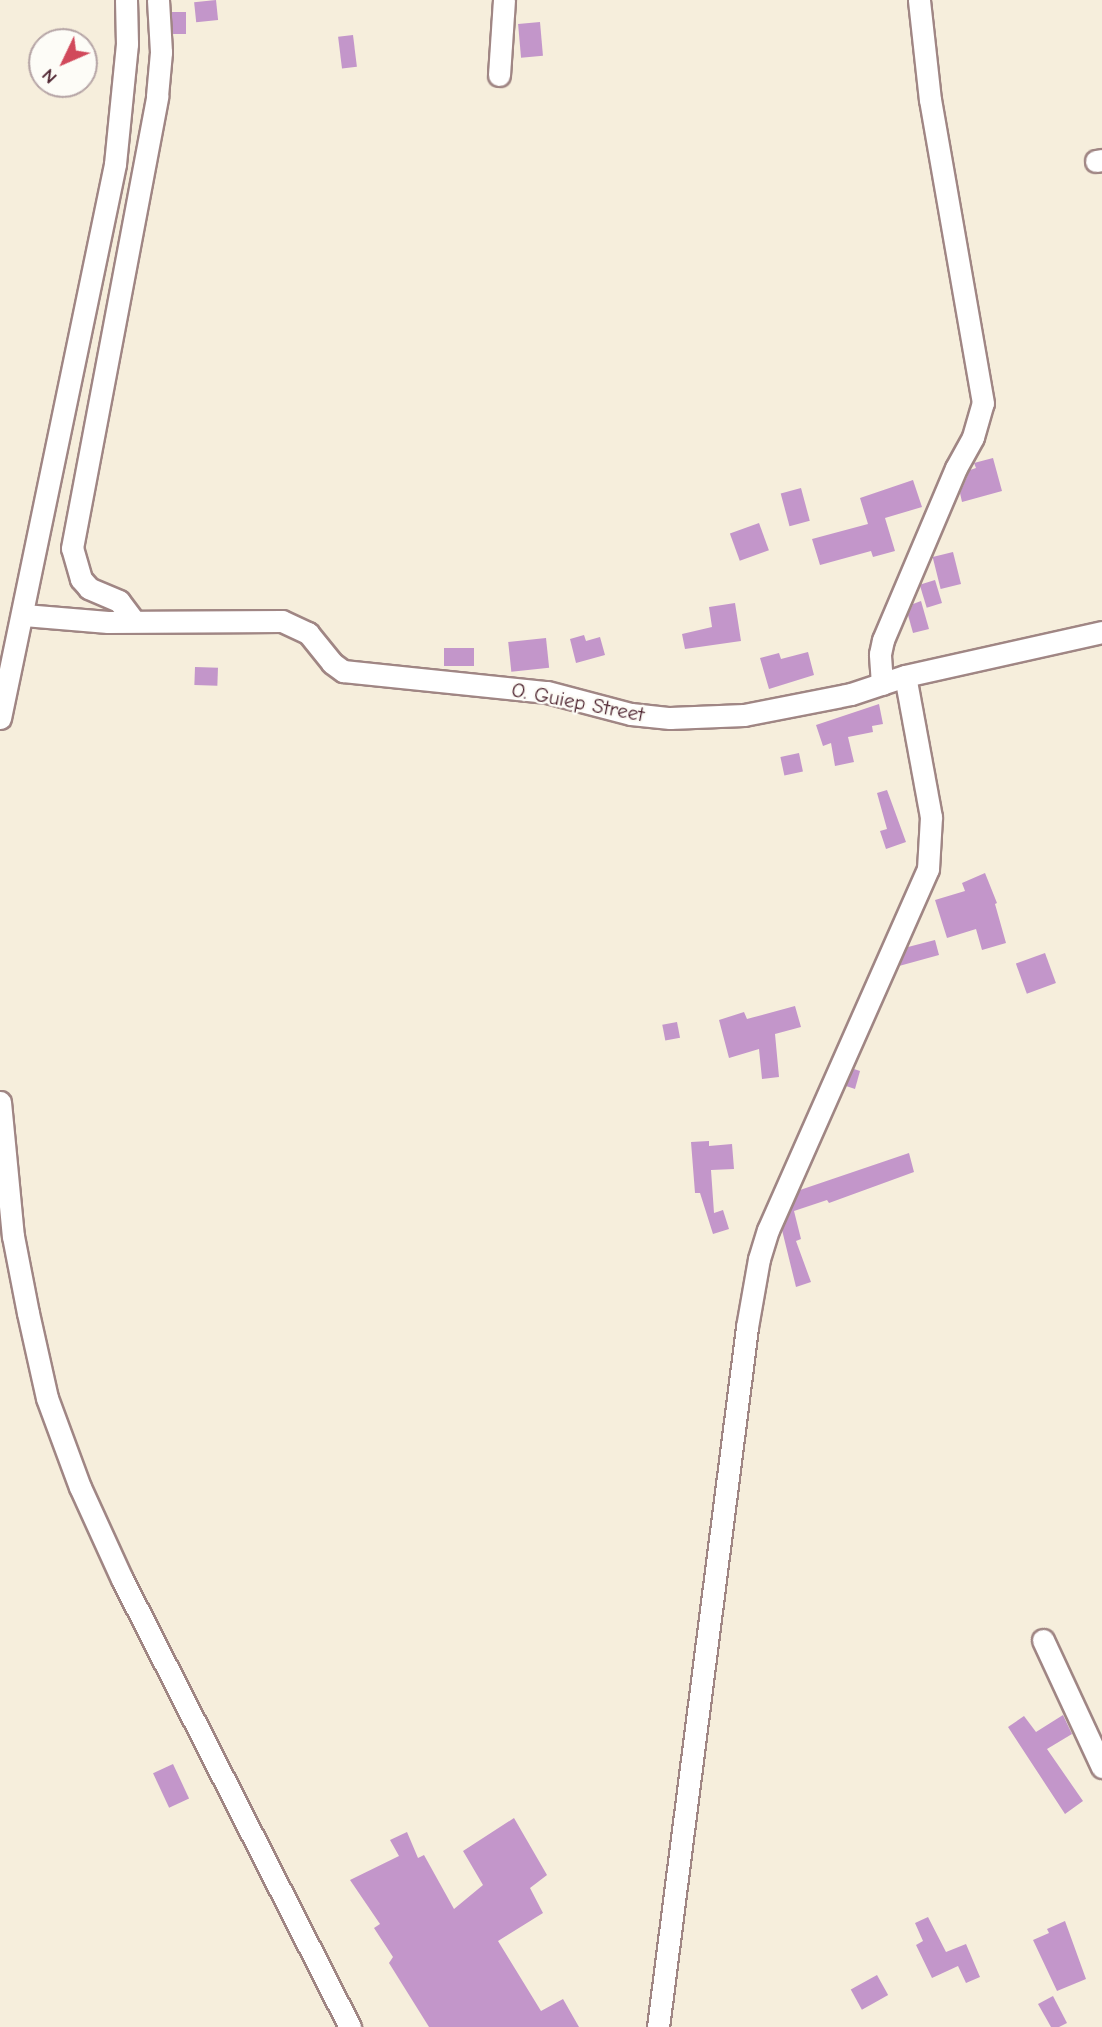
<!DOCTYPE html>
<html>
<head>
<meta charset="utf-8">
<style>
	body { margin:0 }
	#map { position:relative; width:1102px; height:2027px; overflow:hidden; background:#f6eedc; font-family:"Comic Neue",sans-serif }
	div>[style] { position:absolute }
	.building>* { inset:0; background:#c396ca; transform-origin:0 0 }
	.roads { filter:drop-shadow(2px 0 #a08684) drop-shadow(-2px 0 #a08684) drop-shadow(0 2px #a08684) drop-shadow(0 -2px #a08684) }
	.minor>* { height:21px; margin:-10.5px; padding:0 10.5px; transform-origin:10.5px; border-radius:10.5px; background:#fff }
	span { translate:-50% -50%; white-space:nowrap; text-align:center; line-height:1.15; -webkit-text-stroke:5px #fdfcf7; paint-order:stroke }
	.street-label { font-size:21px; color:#4a1f2b }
	.north { position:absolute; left:28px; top:28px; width:70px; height:70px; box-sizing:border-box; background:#fdfcf7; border:2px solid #b5a4a5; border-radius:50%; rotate:226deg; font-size:19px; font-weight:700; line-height:28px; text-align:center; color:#4a1f2b }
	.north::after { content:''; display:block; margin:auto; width:24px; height:32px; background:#d1495b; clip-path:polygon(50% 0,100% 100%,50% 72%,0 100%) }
</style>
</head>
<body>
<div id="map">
	<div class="building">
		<i style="left:216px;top:0;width:20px;height:22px;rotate:84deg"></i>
		<i style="left:172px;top:12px;width:14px;height:22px"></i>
		<i style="left:540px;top:22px;width:34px;height:22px;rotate:85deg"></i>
		<i style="left:353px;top:35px;width:32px;height:15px;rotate:83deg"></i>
		<i style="clip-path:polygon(993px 458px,1002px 491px,962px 502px,960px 493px,970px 470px,976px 468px,974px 463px)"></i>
		<i style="clip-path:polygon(913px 480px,922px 507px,885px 518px,895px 551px,873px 557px,871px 551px,820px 565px,812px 539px,868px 524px,860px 498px)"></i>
		<i style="left:801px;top:488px;width:34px;height:21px;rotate:75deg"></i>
		<i style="left:759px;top:523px;width:29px;height:31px;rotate:70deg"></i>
		<i style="left:953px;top:552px;width:33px;height:21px;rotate:76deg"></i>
		<i style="left:935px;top:580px;width:24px;height:16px;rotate:73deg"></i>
		<i style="clip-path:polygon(921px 601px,929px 629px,913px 633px,908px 615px,913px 604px)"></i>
		<i style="clip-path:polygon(735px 603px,741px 641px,685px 649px,682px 634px,712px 627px,709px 607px)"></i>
		<i style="clip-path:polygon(584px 635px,586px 641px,600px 637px,605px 655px,576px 663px,570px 639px)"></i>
		<i style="left:546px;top:638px;width:30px;height:38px;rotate:84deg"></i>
		<i style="left:474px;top:648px;width:18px;height:30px;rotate:90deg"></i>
		<i style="clip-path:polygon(808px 652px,814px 675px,769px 689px,760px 658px,779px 653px,781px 659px)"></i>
		<i style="left:195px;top:667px;width:23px;height:18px;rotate:2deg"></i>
		<i style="clip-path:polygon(879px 704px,883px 724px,872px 726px,873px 732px,848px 737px,854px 762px,835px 766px,831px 743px,823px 746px,816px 725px)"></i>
		<i style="left:799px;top:753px;width:19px;height:19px;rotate:78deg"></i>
		<i style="clip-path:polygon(887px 790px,906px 842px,886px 849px,880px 831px,887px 829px,877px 793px)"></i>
		<i style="clip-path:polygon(985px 873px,997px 903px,995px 904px,1006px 943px,982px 950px,976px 929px,947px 938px,935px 900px,965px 891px,962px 883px)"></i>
		<i style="clip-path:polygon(935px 940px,939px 955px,899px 966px,908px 947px)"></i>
		<i style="left:1045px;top:953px;width:32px;height:31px;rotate:70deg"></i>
		<i style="clip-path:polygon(795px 1006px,801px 1027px,775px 1034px,779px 1077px,762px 1079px,759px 1049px,729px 1058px,719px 1020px,744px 1012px,747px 1019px)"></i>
		<i style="left:677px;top:1022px;width:16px;height:15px;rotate:79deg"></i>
		<i style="clip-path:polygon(854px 1069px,860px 1071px,855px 1089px,846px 1086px)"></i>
		<i style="clip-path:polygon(709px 1141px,709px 1146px,732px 1144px,734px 1169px,711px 1170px,714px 1213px,723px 1210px,729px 1229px,713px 1234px,700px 1193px,695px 1193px,691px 1142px)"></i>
		<i style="clip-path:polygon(909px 1153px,914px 1172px,829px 1203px,827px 1200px,794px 1211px,801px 1239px,796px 1241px,811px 1282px,796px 1287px,782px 1230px,800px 1190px)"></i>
		<i style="clip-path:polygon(1063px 1715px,1072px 1734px,1047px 1749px,1083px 1801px,1065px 1814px,1008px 1727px,1024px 1716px,1036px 1732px)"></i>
		<i style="left:173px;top:1764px;width:38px;height:22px;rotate:65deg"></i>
		<i style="clip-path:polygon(514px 1818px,547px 1875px,530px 1888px,543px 1913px,498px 1941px,541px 2011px,563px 1999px,579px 2027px,429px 2027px,389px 1963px,393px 1957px,374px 1928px,380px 1924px,350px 1880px,399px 1856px,390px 1840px,407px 1832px,418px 1858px,424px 1855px,454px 1909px,483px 1885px,463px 1851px)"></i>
		<i style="clip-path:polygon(928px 1917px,946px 1952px,966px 1944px,980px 1977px,966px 1983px,958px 1966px,932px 1978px,916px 1945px,923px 1941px,915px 1923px)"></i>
		<i style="clip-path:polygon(1065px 1921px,1086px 1979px,1057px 1991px,1033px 1940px,1049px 1933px,1047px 1929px)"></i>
		<i style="left:877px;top:1975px;width:23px;height:30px;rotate:61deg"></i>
		<i style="clip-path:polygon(1053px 1996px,1067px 2023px,1059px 2027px,1051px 2027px,1038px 2004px)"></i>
	</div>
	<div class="roads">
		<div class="minor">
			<i style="left:499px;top:75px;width:75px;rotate:-86.2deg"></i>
			<i style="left:1096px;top:161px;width:6px;rotate:-9deg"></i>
			<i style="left:24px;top:615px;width:84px;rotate:4.8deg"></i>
			<i style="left:108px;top:622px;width:174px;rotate:-0.3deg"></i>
			<i style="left:282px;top:621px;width:29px;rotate:25deg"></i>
			<i style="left:308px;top:633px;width:38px;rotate:51deg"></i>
			<i style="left:332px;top:663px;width:14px;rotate:36deg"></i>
			<i style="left:343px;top:671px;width:205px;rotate:5.9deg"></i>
			<i style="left:547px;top:692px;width:87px;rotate:14.7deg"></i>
			<i style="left:631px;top:714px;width:39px;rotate:6deg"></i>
			<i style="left:670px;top:718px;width:74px;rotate:-2.3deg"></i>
			<i style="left:744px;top:715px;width:109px;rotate:-11.1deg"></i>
			<i style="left:851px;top:694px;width:57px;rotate:-18.4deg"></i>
			<i style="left:905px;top:676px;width:202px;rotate:-12.6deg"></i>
			<i style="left:134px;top:621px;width:25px;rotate:-127deg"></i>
			<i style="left:119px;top:601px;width:33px;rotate:-157deg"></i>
			<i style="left:89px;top:588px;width:12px;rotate:-132deg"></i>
			<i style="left:81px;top:579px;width:32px;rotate:-106deg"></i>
			<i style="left:72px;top:548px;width:460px;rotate:-79.3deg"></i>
			<i style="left:157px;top:96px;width:44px;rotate:-84.8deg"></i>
			<i style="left:161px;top:52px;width:52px;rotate:-93.3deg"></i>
			<i style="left:882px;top:684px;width:30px;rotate:-94deg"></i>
			<i style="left:880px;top:654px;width:14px;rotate:-78deg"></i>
			<i style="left:883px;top:640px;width:187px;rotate:-67deg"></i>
			<i style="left:956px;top:468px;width:35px;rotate:-61deg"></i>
			<i style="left:973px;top:437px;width:35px;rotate:-74deg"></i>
			<i style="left:983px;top:403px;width:308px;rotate:-99.9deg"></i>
			<i style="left:930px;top:100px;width:101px;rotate:-96.3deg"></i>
			<i style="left:0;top:718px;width:566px;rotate:-78.27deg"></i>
			<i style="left:115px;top:164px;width:121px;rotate:-84.3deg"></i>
			<i style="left:127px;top:44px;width:44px;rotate:-91.3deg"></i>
			<i style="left:0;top:1102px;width:135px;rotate:84.5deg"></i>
			<i style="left:13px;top:1236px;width:78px;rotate:79deg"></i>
			<i style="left:28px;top:1313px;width:87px;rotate:77.4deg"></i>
			<i style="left:47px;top:1398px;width:95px;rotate:69.7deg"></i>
			<i style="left:80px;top:1487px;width:101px;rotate:65.5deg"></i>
			<i style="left:122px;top:1579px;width:503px;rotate:63.03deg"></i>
			<i style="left:1043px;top:1640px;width:140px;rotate:65.1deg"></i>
			<i style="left:658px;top:2027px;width:706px;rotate:-82.75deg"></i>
			<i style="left:747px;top:1327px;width:69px;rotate:-80deg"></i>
			<i style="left:759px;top:1259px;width:30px;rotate:-73deg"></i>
			<i style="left:768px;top:1230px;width:395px;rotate:-66.1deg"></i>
			<i style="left:928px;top:869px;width:52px;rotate:-86.7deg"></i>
			<i style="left:931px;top:817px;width:143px;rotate:-100.4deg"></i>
		</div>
	</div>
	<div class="street-label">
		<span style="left:578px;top:702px;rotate:11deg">O. Guiep Street</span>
	</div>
	<div class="north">N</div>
</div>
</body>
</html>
